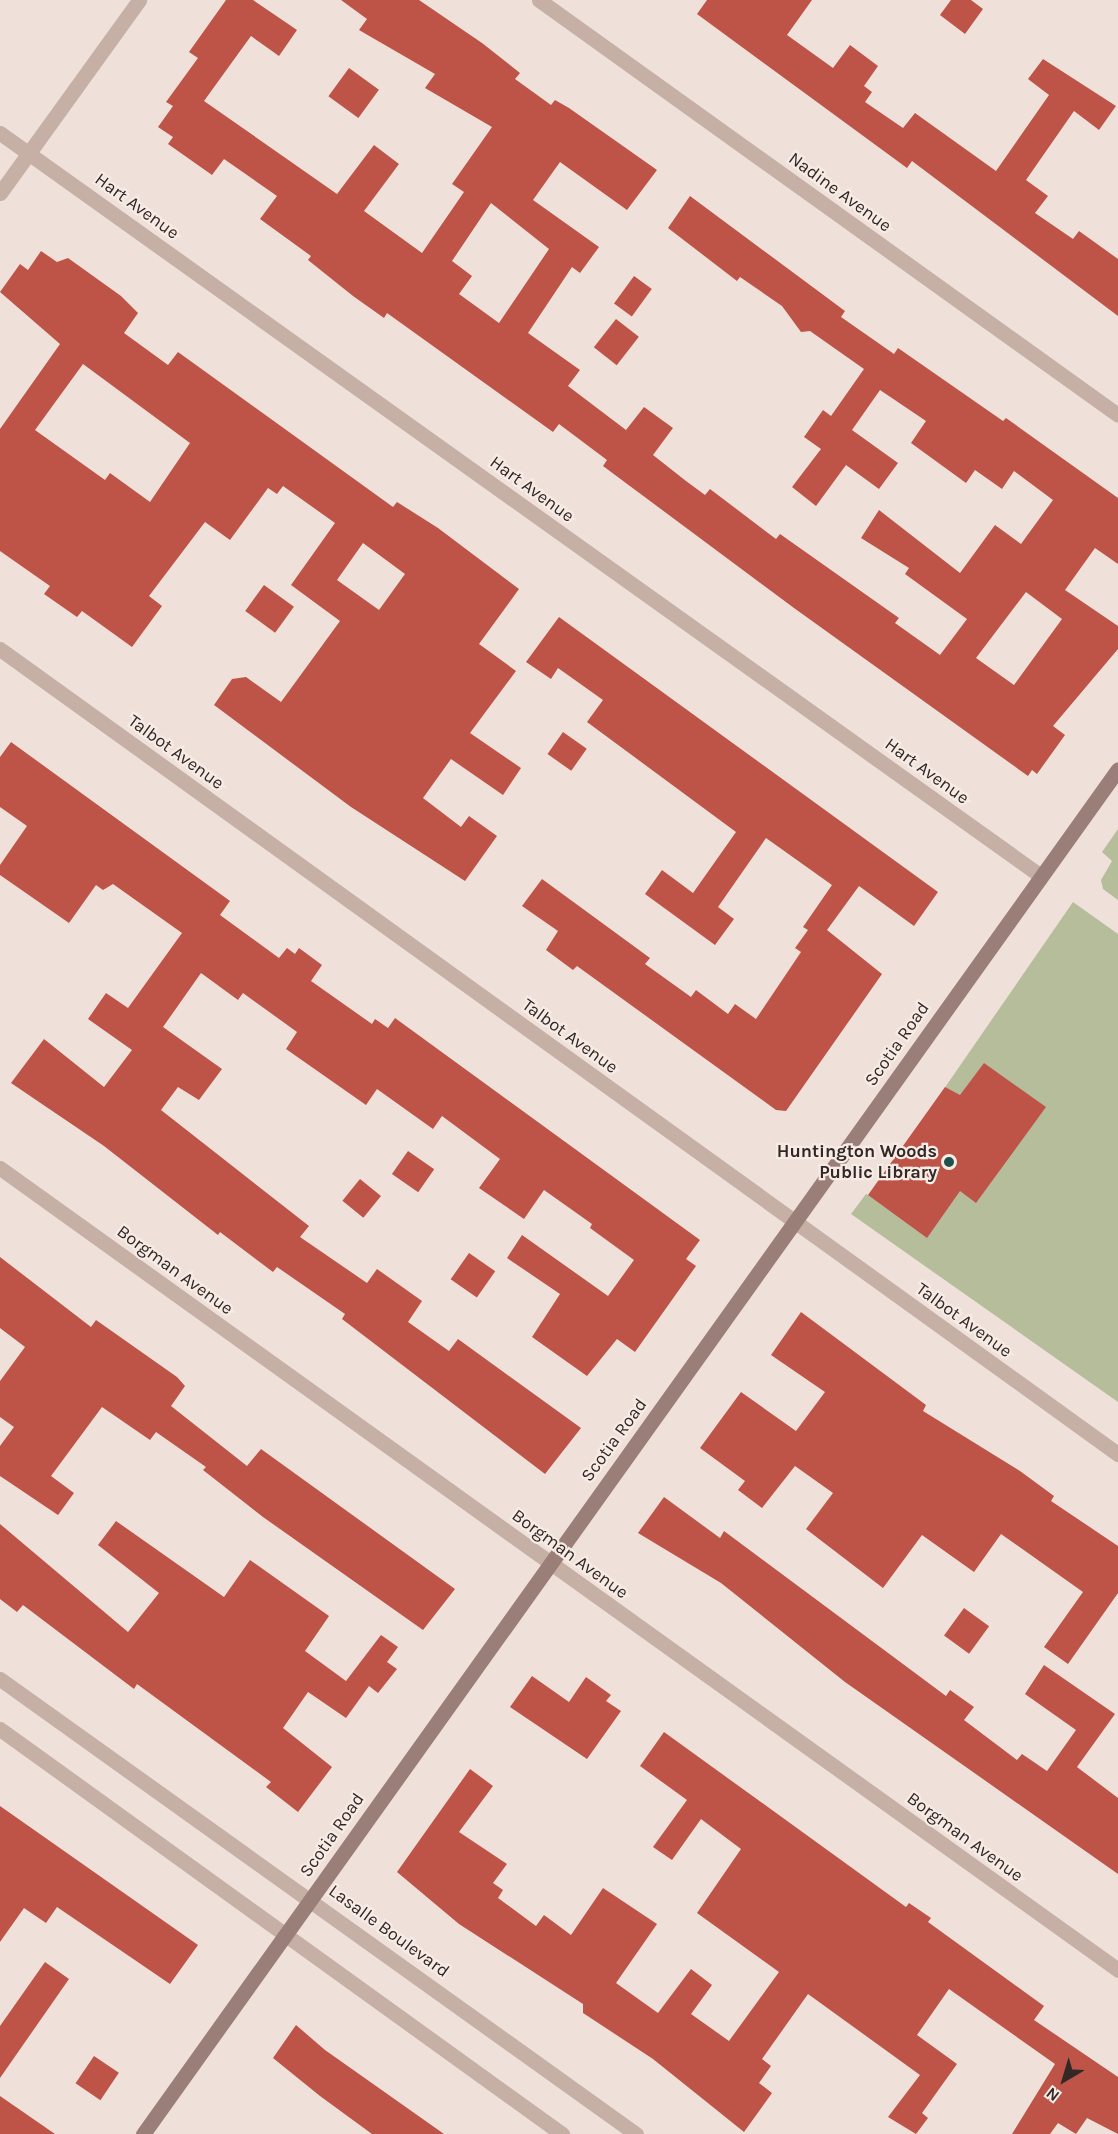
<!DOCTYPE html>
<html>
<head>
<meta charset="utf-8">
<style>
	body { margin:0 }
	#map { position:relative; width:1118px; height:2134px; overflow:hidden; background:#efe1d9; font-family:Karla,sans-serif }
	div>[style] { position:absolute }
	.green>* { inset:0; background:#b6bd9a }
	.building>* { inset:0; background:#be5348; transform-origin:0 0 }
	.street>* { height:15px; margin:-7.5px; padding:0 7.5px; transform-origin:7.5px; border-radius:7.5px; background:#c6b0a6 }
	.secondary>* { height:15px; margin:-7.5px; padding:0 7.5px; transform-origin:7.5px; border-radius:7.5px; background:#9a7f78 }
	.dots>* { width:16px; height:16px; translate:-50% -50%; box-sizing:border-box; border:3px solid #f7ece5; border-radius:50% }
	span { translate:-50% -50%; white-space:nowrap; text-align:center; line-height:1.15; -webkit-text-stroke:4.5px #f7ece5; paint-order:stroke }
	.street-label { font-size:18px; color:#332826 }
	.poi-label { font-size:18px; color:#332826; font-weight:700 }
	.right { translate:-100% -50%; text-align:right }
	.north { position:absolute; left:1034px; top:2050px; width:60px; height:60px; -webkit-text-stroke:4px #f7ece5; paint-order:stroke; rotate:218deg; font-size:16px; font-weight:700; line-height:24px; text-align:center; color:#332826 }
	.north::after { content:''; display:block; margin:auto; width:21px; height:27px; background:#332826; clip-path:polygon(50% 0,100% 100%,50% 72%,0 100%) }
</style>
</head>
<body>
<div id="map">
	<div class="green">
		<i style="clip-path:polygon(1118px 829px,1118px 900px,1103px 889px,1101px 880px,1112px 861px,1102px 852px)"></i>
		<i style="clip-path:polygon(1073px 902px,1118px 934px,1118px 1402px,851px 1214px,866px 1194px,870px 1196px)"></i>
	</div>
	<div class="building">
		<i style="clip-path:polygon(evenodd,226px 0,253px 0,297px 30px,279px 56px,251px 36px,204px 101px,337px 194px,374px 145px,399px 164px,364px 211px,422px 253px,464px 192px,452px 184px,492px 127px,425px 88px,435px 74px,359px 30px,367px 19px,341px 0,419px 0,482px 43px,520px 73px,515px 79px,551px 105px,555px 100px,569px 108px,657px 170px,627px 210px,560px 162px,533px 200px,599px 247px,580px 273px,572px 267px,528px 333px,580px 370px,568px 386px,626px 430px,644px 407px,673px 428px,653px 455px,686px 481px,705px 495px,710px 489px,776px 539px,780px 534px,899px 618px,895px 623px,940px 655px,967px 619px,905px 574px,909px 568px,861px 538px,879px 510px,960px 573px,995px 525px,1021px 544px,1053px 500px,1014px 471px,1002px 489px,975px 470px,966px 483px,911px 443px,926px 421px,880px 390px,852px 430px,898px 463px,879px 489px,846px 465px,816px 506px,792px 487px,821px 449px,804px 437px,823px 410px,831px 416px,864px 369px,810px 331px,801px 332px,782px 306px,740px 277px,737px 281px,668px 228px,690px 196px,845px 311px,841px 317px,894px 354px,898px 348px,1003px 421px,1006px 418px,1118px 498px,1118px 564px,1095px 548px,1065px 590px,1118px 626px,1118px 649px,1053px 726px,1065px 735px,1037px 774px,1032px 770px,1028px 776px,794px 608px,603px 466px,607px 460px,559px 424px,553px 432px,387px 313px,384px 318px,353px 296px,308px 260px,311px 256px,260px 219px,277px 196px,224px 159px,212px 175px,168px 144px,173px 137px,158px 127px,173px 106px,166px 102px,198px 58px,189px 52px,226px 0,491px 203px,549px 249px,499px 323px,459px 294px,472px 276px,452px 261px,491px 203px,226px 0,1026px 592px,1062px 619px,1014px 685px,976px 658px,1026px 592px)"></i>
		<i style="clip-path:polygon(707px 0,812px 0,787px 35px,833px 68px,850px 45px,878px 66px,864px 86px,872px 92px,865px 102px,903px 128px,915px 113px,996px 171px,1049px 95px,1028px 79px,1043px 59px,1116px 106px,1099px 130px,1074px 111px,1026px 180px,1048px 196px,1035px 213px,1073px 239px,1079px 231px,1118px 259px,1118px 316px,912px 161px,907px 168px,697px 14px)"></i>
		<i style="clip-path:polygon(951px 0,971px 0,983px 9px,965px 34px,940px 15px)"></i>
		<i style="left:349px;top:68px;width:37px;height:35px;rotate:36deg"></i>
		<i style="clip-path:polygon(evenodd,41px 251px,57px 262px,68px 258px,121px 296px,138px 313px,124px 333px,168px 365px,178px 352px,393px 507px,397px 502px,438px 528px,519px 589px,479px 644px,516px 671px,470px 733px,521px 768px,503px 795px,451px 759px,423px 798px,461px 827px,469px 816px,497px 836px,465px 881px,351px 807px,214px 705px,232px 679px,246px 677px,281px 702px,340px 621px,291px 585px,335px 523px,283px 486px,277px 494px,268px 488px,230px 540px,205px 522px,149px 596px,162px 606px,132px 647px,82px 611px,77px 617px,44px 594px,50px 586px,0 551px,0 429px,60px 344px,0 292px,20px 264px,28px 270px,41px 251px,83px 364px,190px 443px,150px 502px,110px 473px,105px 480px,35px 430px,83px 364px,41px 251px,363px 543px,405px 574px,379px 610px,337px 580px,363px 543px)"></i>
		<i style="left:634px;top:276px;width:22px;height:34px;rotate:36deg"></i>
		<i style="left:616px;top:319px;width:29px;height:36px;rotate:38deg"></i>
		<i style="left:264px;top:585px;width:37px;height:32px;rotate:36deg"></i>
		<i style="clip-path:polygon(559px 617px,938px 892px,914px 926px,859px 886px,827px 930px,882px 974px,786px 1111px,776px 1110px,577px 966px,573px 970px,546px 950px,558px 931px,522px 906px,542px 879px,650px 958px,645px 964px,691px 997px,696px 990px,728px 1014px,735px 1004px,756px 1019px,801px 952px,795px 948px,808px 930px,803px 927px,832px 885px,766px 838px,718px 907px,734px 919px,715px 945px,645px 894px,662px 870px,693px 893px,736px 832px,587px 722px,603px 700px,558px 668px,551px 679px,526px 662px)"></i>
		<i style="left:563px;top:732px;width:29px;height:27px;rotate:35deg"></i>
		<i style="clip-path:polygon(11px 742px,230px 901px,220px 915px,279px 958px,287px 948px,295px 954px,299px 948px,322px 965px,311px 981px,372px 1024px,375px 1019px,388px 1028px,395px 1018px,700px 1240px,686px 1259px,696px 1266px,635px 1352px,617px 1339px,587px 1376px,532px 1337px,560px 1294px,507px 1258px,522px 1235px,608px 1296px,634px 1260px,590px 1228px,592px 1224px,544px 1190px,524px 1219px,479px 1188px,500px 1159px,442px 1116px,433px 1129px,377px 1089px,366px 1105px,286px 1049px,297px 1032px,243px 993px,238px 1000px,201px 973px,163px 1027px,222px 1069px,199px 1100px,178px 1087px,161px 1110px,309px 1226px,300px 1237px,367px 1283px,377px 1269px,422px 1301px,408px 1322px,449px 1351px,458px 1339px,581px 1428px,545px 1474px,342px 1319px,345px 1314px,277px 1267px,273px 1272px,220px 1232px,218px 1235px,104px 1146px,11px 1083px,44px 1039px,104px 1087px,132px 1050px,88px 1019px,106px 993px,128px 1008px,182px 933px,113px 884px,103px 890px,96px 885px,69px 923px,0 875px,0 865px,27px 826px,0 807px,0 757px)"></i>
		<i style="clip-path:polygon(984px 1063px,1046px 1107px,976px 1203px,960px 1191px,927px 1238px,868px 1195px,945px 1087px,960px 1095px)"></i>
		<i style="left:408px;top:1151px;width:32px;height:28px;rotate:35deg"></i>
		<i style="left:360px;top:1179px;width:27px;height:28px;rotate:39deg"></i>
		<i style="left:469px;top:1253px;width:32px;height:32px;rotate:35deg"></i>
		<i style="clip-path:polygon(0 1257px,91px 1327px,96px 1320px,177px 1377px,185px 1386px,171px 1406px,247px 1466px,261px 1449px,455px 1589px,423px 1630px,263px 1517px,203px 1470px,206px 1467px,156px 1432px,150px 1440px,102px 1407px,51px 1476px,74px 1493px,58px 1515px,0 1476px,0 1446px,14px 1427px,0 1417px,0 1381px,25px 1347px,0 1328px)"></i>
		<i style="clip-path:polygon(801px 1312px,926px 1405px,923px 1411px,1020px 1471px,1054px 1496px,1051px 1501px,1118px 1546px,1118px 1593px,1068px 1664px,1044px 1647px,1083px 1592px,1001px 1534px,974px 1572px,922px 1535px,883px 1588px,806px 1529px,833px 1493px,795px 1466px,762px 1508px,738px 1490px,745px 1481px,700px 1448px,741px 1392px,796px 1431px,825px 1392px,771px 1355px)"></i>
		<i style="clip-path:polygon(664px 1497px,720px 1538px,724px 1531px,946px 1696px,950px 1690px,974px 1707px,964px 1720px,1017px 1760px,1022px 1754px,1047px 1771px,1076px 1730px,1025px 1694px,1044px 1665px,1115px 1714px,1077px 1767px,1118px 1798px,1118px 1874px,845px 1682px,721px 1583px,638px 1533px)"></i>
		<i style="clip-path:polygon(116px 1521px,224px 1597px,250px 1560px,329px 1616px,305px 1651px,346px 1681px,381px 1635px,398px 1647px,387px 1662px,397px 1669px,378px 1693px,369px 1686px,346px 1718px,308px 1692px,283px 1728px,332px 1767px,298px 1812px,266px 1787px,271px 1782px,137px 1684px,134px 1689px,23px 1605px,17px 1612px,0 1599px,0 1524px,128px 1632px,159px 1593px,98px 1545px)"></i>
		<i style="left:964px;top:1608px;width:31px;height:34px;rotate:36deg"></i>
		<i style="clip-path:polygon(532px 1676px,569px 1702px,586px 1677px,611px 1695px,606px 1701px,621px 1711px,587px 1759px,510px 1707px)"></i>
		<i style="clip-path:polygon(664px 1732px,906px 1907px,909px 1903px,931px 1918px,928px 1922px,1044px 2006px,1034px 2020px,1118px 2077px,1118px 2134px,1087px 2118px,1076px 2134px,1058px 2123px,1050px 2134px,1012px 2134px,1055px 2064px,949px 1989px,917px 2035px,957px 2064px,922px 2113px,928px 2118px,916px 2134px,888px 2117px,920px 2075px,808px 1994px,762px 2059px,771px 2066px,759px 2083px,772px 2093px,744px 2132px,653px 2059px,583px 2013px,583px 2004px,459px 1924px,397px 1872px,470px 1769px,493px 1786px,459px 1832px,507px 1864px,493px 1883px,503px 1890px,498px 1898px,536px 1926px,544px 1915px,571px 1935px,603px 1888px,657px 1924px,616px 1983px,658px 2013px,691px 1969px,712px 1985px,691px 2014px,729px 2041px,779px 1972px,697px 1913px,741px 1849px,701px 1819px,672px 1860px,653px 1847px,687px 1800px,640px 1766px)"></i>
		<i style="clip-path:polygon(0 1806px,198px 1945px,170px 1984px,57px 1907px,46px 1923px,24px 1908px,0 1942px)"></i>
		<i style="clip-path:polygon(45px 1962px,69px 1979px,0 2078px,0 2026px)"></i>
		<i style="clip-path:polygon(296px 2025px,325px 2050px,444px 2134px,372px 2134px,320px 2096px,273px 2058px)"></i>
		<i style="left:94px;top:2056px;width:30px;height:33px;rotate:34deg"></i>
		<i style="clip-path:polygon(0 2096px,55px 2134px,0 2134px)"></i>
	</div>
	<div class="street">
		<i style="left:539px;top:0;width:712px;rotate:35.63deg"></i>
		<i style="left:0;top:133px;width:1279px;rotate:35.52deg"></i>
		<i style="left:0;top:193px;width:238px;rotate:-54.2deg"></i>
		<i style="left:0;top:649px;width:1378px;rotate:35.76deg"></i>
		<i style="left:0;top:1168px;width:1376px;rotate:35.65deg"></i>
		<i style="left:0;top:1679px;width:782px;rotate:35.58deg"></i>
		<i style="left:0;top:1729px;width:693px;rotate:35.78deg"></i>
	</div>
	<div class="secondary">
		<i style="left:143px;top:2134px;width:1677px;rotate:-54.46deg"></i>
	</div>
	<div class="dots">
		<i style="left:949px;top:1162px;background:#1f514d"></i>
	</div>
	<div class="street-label">
		<span style="left:840px;top:192px;rotate:36deg">Nadine Avenue</span>
		<span style="left:137px;top:206px;rotate:36deg">Hart Avenue</span>
		<span style="left:532px;top:489px;rotate:36deg">Hart Avenue</span>
		<span style="left:176px;top:752px;rotate:36deg">Talbot Avenue</span>
		<span style="left:927px;top:771px;rotate:36deg">Hart Avenue</span>
		<span style="left:570px;top:1036px;rotate:36deg">Talbot Avenue</span>
		<span style="left:897px;top:1044px;rotate:-55deg">Scotia Road</span>
		<span style="left:175px;top:1270px;rotate:36deg">Borgman Avenue</span>
		<span style="left:964px;top:1320px;rotate:36deg">Talbot Avenue</span>
		<span style="left:614px;top:1440px;rotate:-54deg">Scotia Road</span>
		<span style="left:570px;top:1554px;rotate:36deg">Borgman Avenue</span>
		<span style="left:332px;top:1835px;rotate:-55deg">Scotia Road</span>
		<span style="left:965px;top:1837px;rotate:36deg">Borgman Avenue</span>
		<span style="left:389px;top:1931px;rotate:36deg">Lasalle Boulevard</span>
	</div>
	<div class="poi-label">
		<span class="right" style="left:937px;top:1162px">Huntington Woods<br>Public Library</span>
	</div>
	<div class="north">N</div>
</div>
</body>
</html>
